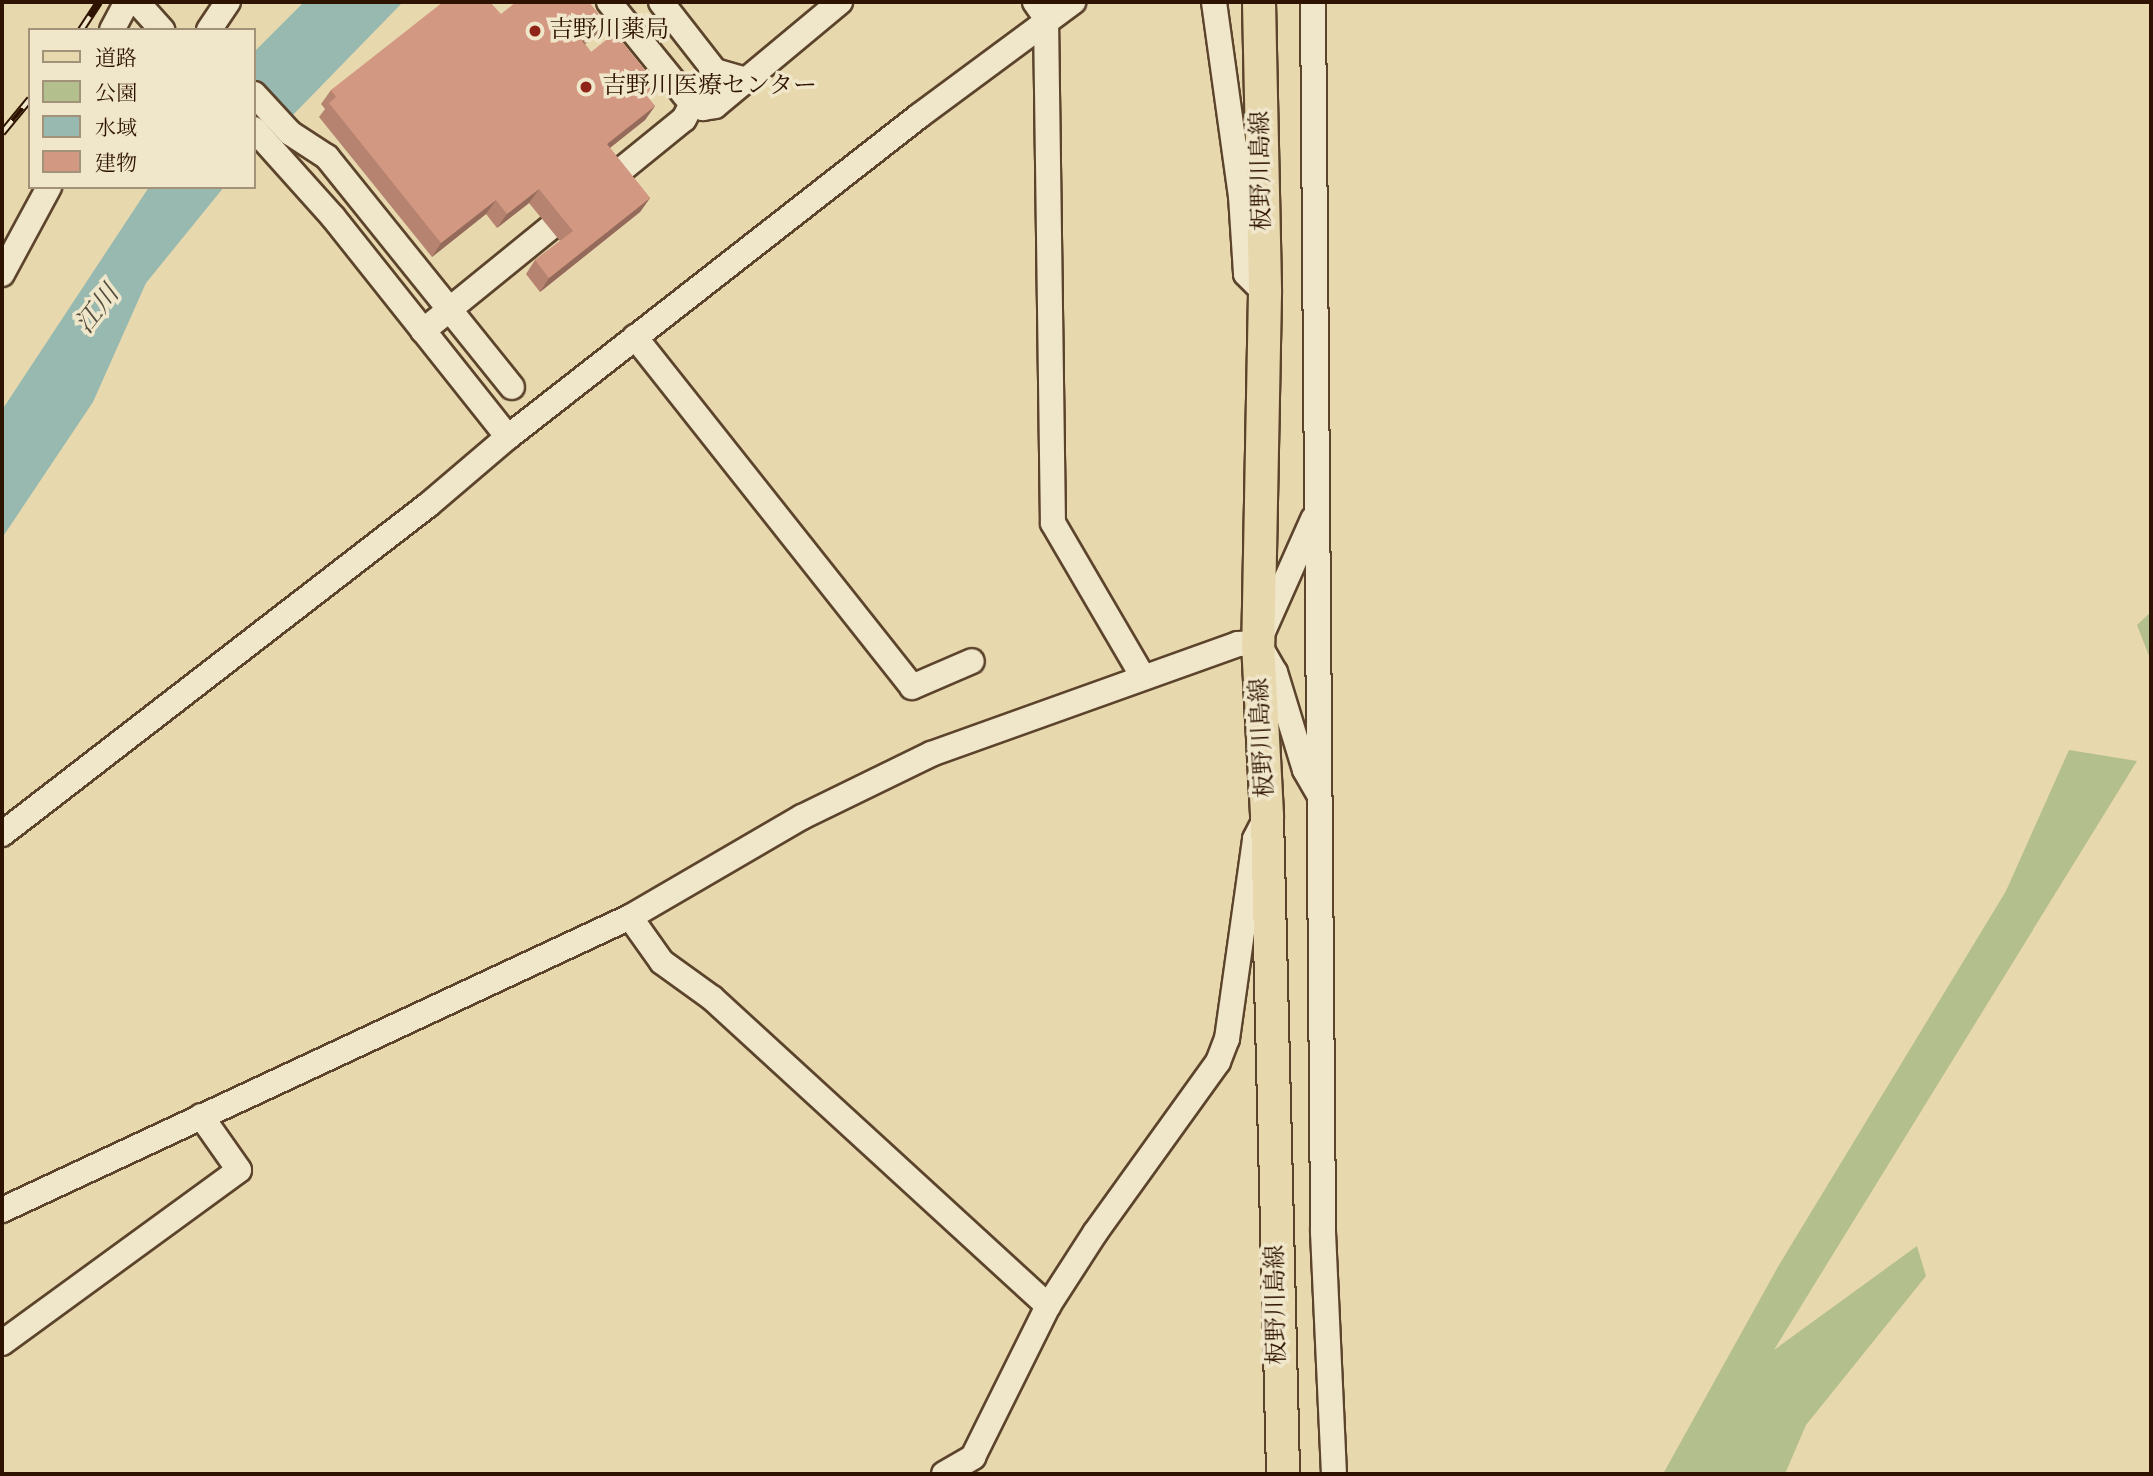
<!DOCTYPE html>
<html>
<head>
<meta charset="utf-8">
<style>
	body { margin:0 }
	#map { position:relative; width:2153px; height:1476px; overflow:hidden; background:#e8d8ae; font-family:"IM FELL English","Noto Serif JP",serif }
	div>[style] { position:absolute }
	.green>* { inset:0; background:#b3bf8d }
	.water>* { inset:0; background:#98b9b0 }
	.roads { filter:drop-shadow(2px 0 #5c442c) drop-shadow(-2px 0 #5c442c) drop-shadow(0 2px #5c442c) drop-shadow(0 -2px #5c442c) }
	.minor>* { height:24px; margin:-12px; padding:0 12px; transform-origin:12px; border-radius:12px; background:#f0e6ca }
	.major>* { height:32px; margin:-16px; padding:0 16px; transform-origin:16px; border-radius:16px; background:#e8d8ae }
	.rail>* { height:8px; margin-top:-4px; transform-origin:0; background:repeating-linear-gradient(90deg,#f0e6ca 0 16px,#2e1300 0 32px); box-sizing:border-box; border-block:2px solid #2e1300 }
	.wall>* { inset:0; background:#b58370 }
	.shaded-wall>* { inset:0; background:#946a5b }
	.building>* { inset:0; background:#d39882 }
	.dots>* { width:19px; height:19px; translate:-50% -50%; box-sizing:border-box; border:4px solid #f0e6ca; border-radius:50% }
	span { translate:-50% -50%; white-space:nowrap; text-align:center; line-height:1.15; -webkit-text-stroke:7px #f0e6ca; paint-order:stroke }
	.poi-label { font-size:24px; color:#2e1300 }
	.left { translate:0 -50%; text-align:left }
	.street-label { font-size:24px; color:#2e1300 }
	.water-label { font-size:26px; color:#534d3e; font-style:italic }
	.frame { position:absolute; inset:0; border:4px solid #2e1300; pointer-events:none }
	.legend { position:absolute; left:28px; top:28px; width:228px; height:161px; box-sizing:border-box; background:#f0e6ca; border:2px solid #a29279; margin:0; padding:9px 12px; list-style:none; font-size:21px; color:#2e1300 }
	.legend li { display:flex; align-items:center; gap:14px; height:35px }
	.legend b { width:35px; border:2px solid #a29279 }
</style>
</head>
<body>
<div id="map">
	<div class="green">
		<i style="clip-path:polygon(2151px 612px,2151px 661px,2137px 625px)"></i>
		<i style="clip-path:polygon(2069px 750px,2137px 761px,1774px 1350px,1917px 1246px,1926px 1276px,1806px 1425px,1785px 1474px,1663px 1474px,1779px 1265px,2006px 891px)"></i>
	</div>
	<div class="water">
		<i style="clip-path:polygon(304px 2px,403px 2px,254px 155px,254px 52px)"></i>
		<i style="clip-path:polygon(149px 187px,224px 187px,146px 283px,93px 402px,2px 538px,2px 410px)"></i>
	</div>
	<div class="roads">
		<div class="minor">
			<i style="left:137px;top:2px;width:38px;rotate:48deg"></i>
			<i style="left:609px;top:2px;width:132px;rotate:50.9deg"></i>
			<i style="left:692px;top:104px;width:12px;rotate:20deg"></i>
			<i style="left:703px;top:108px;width:12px;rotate:-9deg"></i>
			<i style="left:715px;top:106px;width:163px;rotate:-39.8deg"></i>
			<i style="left:661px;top:2px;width:88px;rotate:52deg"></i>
			<i style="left:715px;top:71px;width:29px;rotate:16deg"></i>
			<i style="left:1035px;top:2px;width:19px;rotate:55deg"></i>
			<i style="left:1046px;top:18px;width:505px;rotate:89.21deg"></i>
			<i style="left:1053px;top:523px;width:178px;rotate:59.7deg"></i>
			<i style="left:1214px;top:2px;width:196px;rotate:82.1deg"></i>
			<i style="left:1241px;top:196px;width:78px;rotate:86.3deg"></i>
			<i style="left:1246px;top:274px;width:27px;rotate:45deg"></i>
			<i style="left:1313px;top:2px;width:1230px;rotate:89.53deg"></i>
			<i style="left:1323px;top:1232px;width:242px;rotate:87.4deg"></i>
			<i style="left:112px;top:30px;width:32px;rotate:-62deg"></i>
			<i style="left:209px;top:30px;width:34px;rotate:-56deg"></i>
			<i style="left:254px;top:94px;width:53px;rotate:47.3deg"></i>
			<i style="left:290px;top:133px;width:44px;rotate:33deg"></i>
			<i style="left:327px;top:157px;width:295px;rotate:51.2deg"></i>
			<i style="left:254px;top:129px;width:118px;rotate:48.1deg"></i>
			<i style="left:333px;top:217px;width:281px;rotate:51.5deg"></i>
			<i style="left:2px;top:274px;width:99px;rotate:-61.6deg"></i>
			<i style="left:423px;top:331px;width:336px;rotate:-39.1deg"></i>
			<i style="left:684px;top:119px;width:17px;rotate:-62deg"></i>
			<i style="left:635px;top:337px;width:446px;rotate:51.6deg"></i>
			<i style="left:912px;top:687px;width:65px;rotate:-23.4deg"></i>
			<i style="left:1261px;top:636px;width:128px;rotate:-66deg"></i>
			<i style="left:1258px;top:643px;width:34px;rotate:60deg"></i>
			<i style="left:1275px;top:672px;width:102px;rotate:73deg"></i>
			<i style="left:1305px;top:770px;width:28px;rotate:60deg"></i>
			<i style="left:2px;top:834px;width:538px;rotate:-37.68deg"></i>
			<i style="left:428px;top:505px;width:105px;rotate:-40.4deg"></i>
			<i style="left:508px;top:437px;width:521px;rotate:-37.99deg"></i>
			<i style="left:919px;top:116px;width:192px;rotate:-36.5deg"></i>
			<i style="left:630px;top:917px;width:55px;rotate:54.6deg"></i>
			<i style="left:662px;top:962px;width:62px;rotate:35.8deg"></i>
			<i style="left:712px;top:998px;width:456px;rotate:42.5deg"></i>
			<i style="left:2px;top:1210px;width:693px;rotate:-25.01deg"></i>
			<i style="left:630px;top:917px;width:199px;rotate:-30.2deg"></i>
			<i style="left:802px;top:817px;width:144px;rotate:-26deg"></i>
			<i style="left:931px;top:754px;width:326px;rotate:-19.7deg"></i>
			<i style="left:1238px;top:644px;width:20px;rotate:-3deg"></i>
			<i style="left:2px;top:1343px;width:293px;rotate:-36.1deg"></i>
			<i style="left:239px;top:1170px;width:66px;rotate:-125.1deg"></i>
			<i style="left:944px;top:1474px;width:34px;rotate:-30deg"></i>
			<i style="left:973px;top:1457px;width:169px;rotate:-63.6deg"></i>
			<i style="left:1048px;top:1306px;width:87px;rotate:-57.2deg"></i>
			<i style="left:1095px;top:1233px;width:211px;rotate:-54.3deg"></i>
			<i style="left:1218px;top:1062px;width:25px;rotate:-69deg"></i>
			<i style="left:1227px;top:1039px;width:202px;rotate:-82deg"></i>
			<i style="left:1255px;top:839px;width:13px;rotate:-63deg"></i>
		</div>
		<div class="major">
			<i style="left:1259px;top:2px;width:291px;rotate:88.8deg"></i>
			<i style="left:1265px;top:293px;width:350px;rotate:91.1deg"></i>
			<i style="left:1258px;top:643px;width:174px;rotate:87deg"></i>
			<i style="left:1267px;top:817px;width:657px;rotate:88.6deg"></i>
		</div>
	</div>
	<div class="rail">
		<i style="left:81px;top:30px;width:33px;rotate:-57deg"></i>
		<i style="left:2px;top:133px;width:44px;rotate:-50.5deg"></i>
	</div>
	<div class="wall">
		<i style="clip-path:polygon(501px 14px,595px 36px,585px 44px,591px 52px,648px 85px,648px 98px,655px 106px,645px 120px,610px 148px,650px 198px,640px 212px,540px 292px,526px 274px,535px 260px,560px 241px,529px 203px,497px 228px,486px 214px,432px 257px,319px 117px,325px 109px,321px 104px,331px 90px)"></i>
	</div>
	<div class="shaded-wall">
		<i style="clip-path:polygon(605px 22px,595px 36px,572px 54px,582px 41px)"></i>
		<i style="clip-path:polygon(655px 106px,645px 120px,597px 158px,607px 144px)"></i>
		<i style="clip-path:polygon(539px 189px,529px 203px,497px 228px,507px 214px)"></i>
		<i style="clip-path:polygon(650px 198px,640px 212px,540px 292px,549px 278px)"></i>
		<i style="clip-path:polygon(496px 200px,486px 214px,432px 257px,441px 243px)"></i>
	</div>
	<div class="building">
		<i style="clip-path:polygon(443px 2px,490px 2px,501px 14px,516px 2px,589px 2px,605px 22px,582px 41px,591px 52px,615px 33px,652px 79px,646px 83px,653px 92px,647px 96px,655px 106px,607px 144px,650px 198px,549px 278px,535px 260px,573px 231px,539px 189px,507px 214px,496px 200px,441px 243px,329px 103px,336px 97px,331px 90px)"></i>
	</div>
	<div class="dots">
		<i style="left:535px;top:31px;background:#8f2418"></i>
		<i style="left:586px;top:87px;background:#8f2418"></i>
	</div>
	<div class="poi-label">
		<span class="left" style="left:549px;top:31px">吉野川薬局</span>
		<span class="left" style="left:602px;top:87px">吉野川医療センター</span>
	</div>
	<div class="street-label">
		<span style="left:1262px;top:171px;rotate:-91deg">板野川島線</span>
		<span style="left:1263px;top:738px;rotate:-93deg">板野川島線</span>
		<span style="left:1277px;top:1305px;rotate:-91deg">板野川島線</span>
	</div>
	<div class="water-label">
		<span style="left:98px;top:310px;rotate:-52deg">江川</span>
	</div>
	<div class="frame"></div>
	<ul class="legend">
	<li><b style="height:9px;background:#e8d8ae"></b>道路</li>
	<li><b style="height:19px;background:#b3bf8d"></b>公園</li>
	<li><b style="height:19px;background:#98b9b0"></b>水域</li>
	<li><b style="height:19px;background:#d39882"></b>建物</li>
	</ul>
</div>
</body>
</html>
